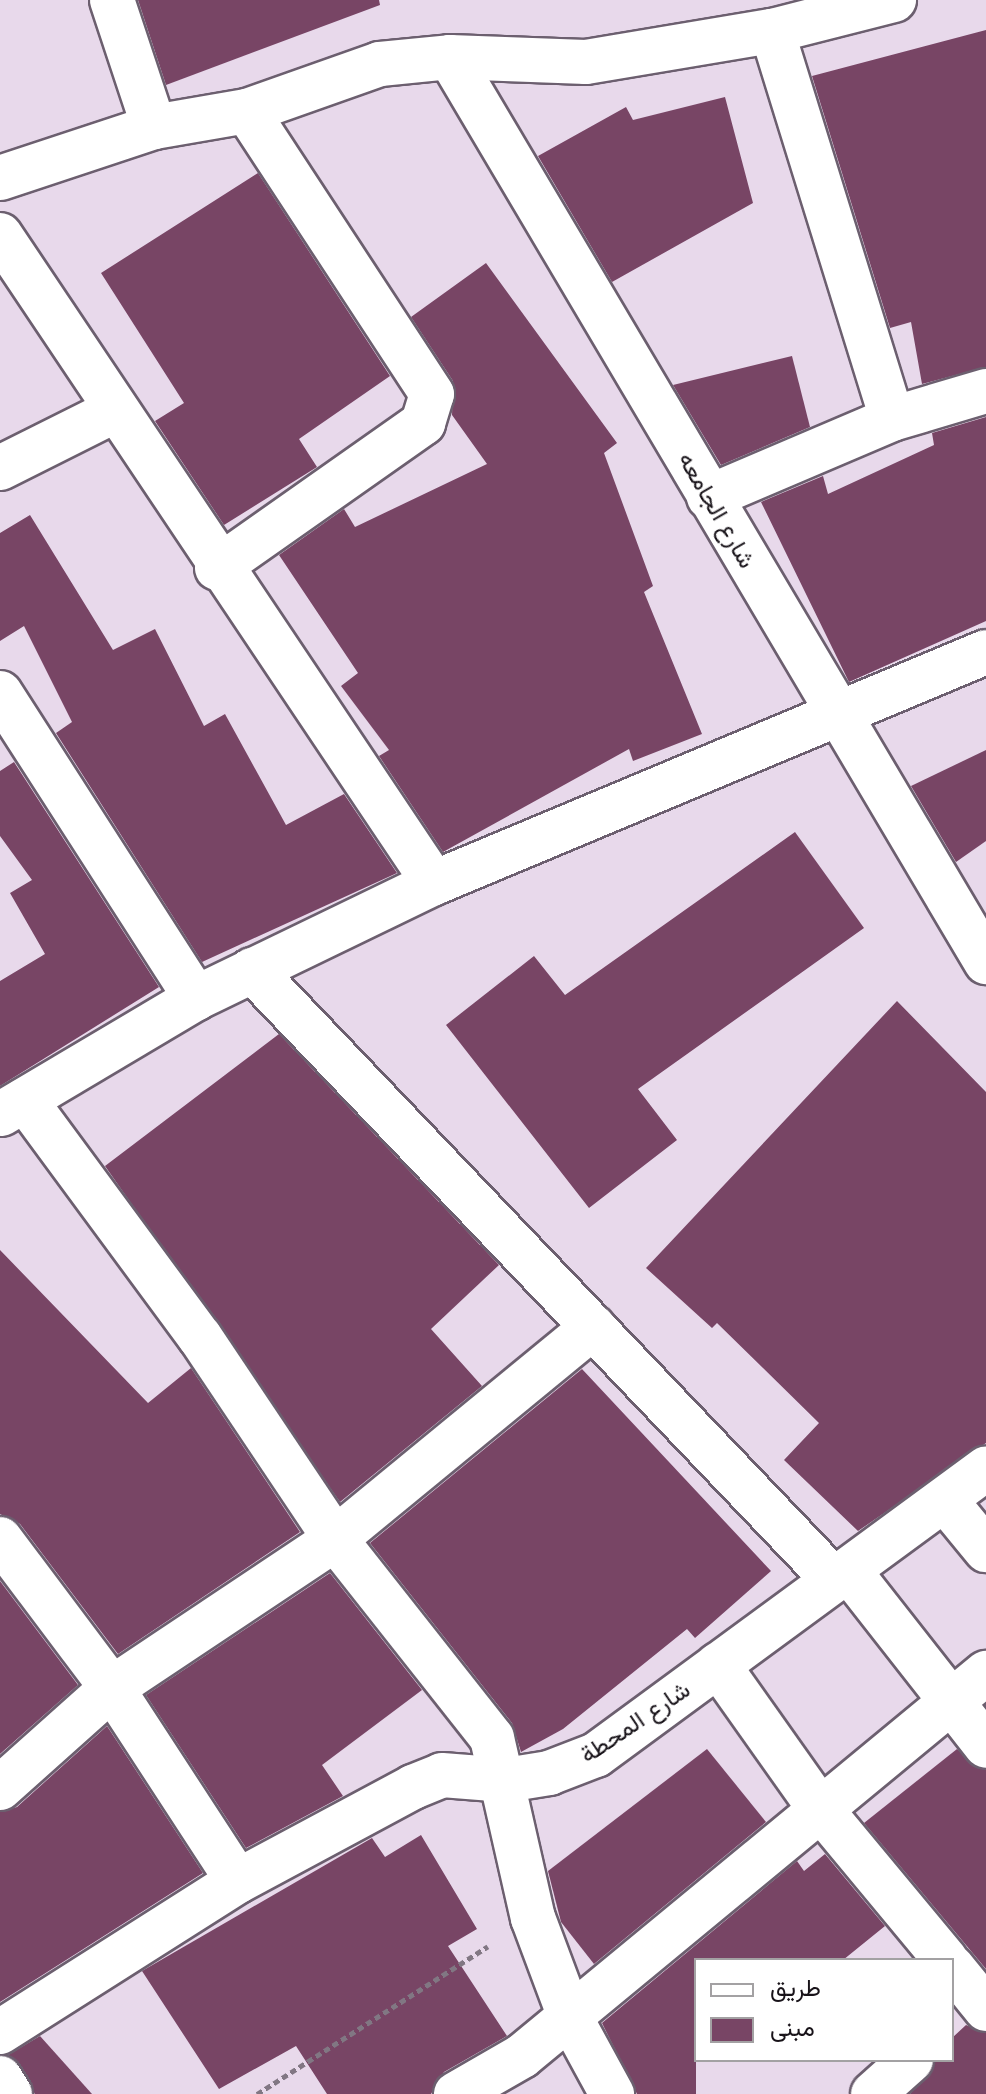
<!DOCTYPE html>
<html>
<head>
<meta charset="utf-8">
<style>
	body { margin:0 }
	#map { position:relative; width:986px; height:2094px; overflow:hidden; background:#e8d9eb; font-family:Inter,Vazirmatn,sans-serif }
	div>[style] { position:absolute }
	.building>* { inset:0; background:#784565 }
	.path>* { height:5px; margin-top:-2.5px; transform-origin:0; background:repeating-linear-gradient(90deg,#817783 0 6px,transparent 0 10px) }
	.roads { filter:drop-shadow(2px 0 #6c5f6f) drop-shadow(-2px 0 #6c5f6f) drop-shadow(0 2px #6c5f6f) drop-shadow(0 -2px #6c5f6f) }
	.minor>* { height:44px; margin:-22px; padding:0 22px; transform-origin:22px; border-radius:22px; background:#fff }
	span { translate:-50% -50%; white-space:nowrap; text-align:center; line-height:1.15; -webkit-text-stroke:8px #fff; paint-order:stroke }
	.street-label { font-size:24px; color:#181319 }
	.legend { position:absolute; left:694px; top:1958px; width:260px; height:104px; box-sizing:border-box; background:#fff; border:2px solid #a3a1a3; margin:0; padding:10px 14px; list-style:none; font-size:24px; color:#181319 }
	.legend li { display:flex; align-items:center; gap:16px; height:40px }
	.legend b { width:40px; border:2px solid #a3a1a3 }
</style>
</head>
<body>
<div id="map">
	<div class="building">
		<i style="clip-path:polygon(138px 0,379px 0,380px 5px,166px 85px)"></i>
		<i style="clip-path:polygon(986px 30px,986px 367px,922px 384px,911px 322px,890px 328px,812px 76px)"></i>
		<i style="clip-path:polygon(725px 97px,753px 203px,612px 282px,538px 156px,626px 107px,633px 120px)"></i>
		<i style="clip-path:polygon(258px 173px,390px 376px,299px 439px,317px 467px,224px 525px,155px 421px,184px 403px,101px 273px)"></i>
		<i style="clip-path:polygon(486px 263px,617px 443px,604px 453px,653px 586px,644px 592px,702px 734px,633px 761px,629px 749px,443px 852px,379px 756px,389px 750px,341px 686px,358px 673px,279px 555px,344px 509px,355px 527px,487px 464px,452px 415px,453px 381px,411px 317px)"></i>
		<i style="clip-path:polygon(792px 356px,810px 427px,721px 465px,673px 385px)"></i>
		<i style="clip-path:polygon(986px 417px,986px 621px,849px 682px,761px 502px,823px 476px,828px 494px,934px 445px,932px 433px)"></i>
		<i style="clip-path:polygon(30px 515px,113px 650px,155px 629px,204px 726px,225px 714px,286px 825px,344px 794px,397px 873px,202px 962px,56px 733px,72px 722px,24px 626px,0 641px,0 533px)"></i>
		<i style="clip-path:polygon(986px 750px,986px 841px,956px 862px,911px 786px)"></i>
		<i style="clip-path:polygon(14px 762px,159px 987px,0 1086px,0 981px,45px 954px,10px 893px,32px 880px,0 836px,0 771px)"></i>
		<i style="clip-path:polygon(795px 832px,864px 928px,638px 1089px,677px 1140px,589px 1208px,446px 1025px,534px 956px,565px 995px)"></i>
		<i style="clip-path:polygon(897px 1001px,986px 1092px,986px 1443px,858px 1531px,784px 1460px,819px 1423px,717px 1323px,712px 1328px,646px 1268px)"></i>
		<i style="clip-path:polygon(279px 1034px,499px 1265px,431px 1329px,482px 1386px,340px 1502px,105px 1166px)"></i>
		<i style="clip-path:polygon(0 1250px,148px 1403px,191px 1368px,300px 1532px,118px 1654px,20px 1524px,0 1514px)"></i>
		<i style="clip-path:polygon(582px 1369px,771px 1571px,695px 1638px,687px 1629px,563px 1729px,521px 1752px,512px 1723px,370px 1543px)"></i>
		<i style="clip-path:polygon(330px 1573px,422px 1690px,322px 1765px,343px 1796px,246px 1848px,146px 1695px)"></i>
		<i style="clip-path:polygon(0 1581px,78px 1685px,0 1754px)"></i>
		<i style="clip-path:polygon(107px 1726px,203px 1873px,0 2002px,0 1812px,17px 1807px)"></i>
		<i style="clip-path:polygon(707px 1749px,766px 1822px,594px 1964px,561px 1922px,548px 1871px)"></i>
		<i style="clip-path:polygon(957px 1749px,986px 1770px,986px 1969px,864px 1823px)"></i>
		<i style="clip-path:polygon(421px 1835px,477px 1929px,448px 1946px,507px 2036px,444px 2072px,431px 2094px,327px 2094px,296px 2046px,219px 2089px,142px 1971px,372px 1838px,385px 1857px)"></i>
		<i style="clip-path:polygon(825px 1854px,885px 1926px,843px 1960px,696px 1960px,696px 2094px,637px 2094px,602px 2023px,797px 1861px,804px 1871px)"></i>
		<i style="clip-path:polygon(966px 2025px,986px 2033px,986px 2094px,910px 2094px,935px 2060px,952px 2060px,952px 2038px)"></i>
		<i style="clip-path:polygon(40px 2036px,92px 2094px,35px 2094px,8px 2055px)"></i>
	</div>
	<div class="path">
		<i style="left:257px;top:2094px;width:274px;rotate:-32.6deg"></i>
	</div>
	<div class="roads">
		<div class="minor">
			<i style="left:112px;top:0;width:134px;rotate:71.7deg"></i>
			<i style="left:772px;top:31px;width:406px;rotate:72.8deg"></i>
			<i style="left:450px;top:57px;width:1052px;rotate:59.36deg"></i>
			<i style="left:0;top:178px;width:162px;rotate:-18.3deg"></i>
			<i style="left:154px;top:127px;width:94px;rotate:-9.8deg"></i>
			<i style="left:247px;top:111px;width:141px;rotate:-19.5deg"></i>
			<i style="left:380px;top:64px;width:70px;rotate:-5.7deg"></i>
			<i style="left:450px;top:57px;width:136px;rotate:2.1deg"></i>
			<i style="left:586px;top:62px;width:189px;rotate:-9.5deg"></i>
			<i style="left:772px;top:31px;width:126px;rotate:-14.3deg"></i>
			<i style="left:0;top:235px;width:780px;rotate:56.19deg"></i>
			<i style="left:0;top:468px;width:127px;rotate:-26.6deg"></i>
			<i style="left:709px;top:497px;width:199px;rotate:-23.1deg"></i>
			<i style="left:892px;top:419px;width:98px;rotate:-16.6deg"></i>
			<i style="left:217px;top:568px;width:252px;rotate:-35.1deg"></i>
			<i style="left:423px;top:423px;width:30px;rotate:-73deg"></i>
			<i style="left:432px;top:394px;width:338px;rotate:-123.2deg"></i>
			<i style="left:0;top:693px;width:363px;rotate:57.3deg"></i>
			<i style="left:252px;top:970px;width:843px;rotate:46.35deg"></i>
			<i style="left:25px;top:1100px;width:295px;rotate:53.6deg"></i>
			<i style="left:200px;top:1337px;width:243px;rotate:56.2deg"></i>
			<i style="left:335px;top:1539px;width:253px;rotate:51.7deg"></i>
			<i style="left:492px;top:1738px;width:185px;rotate:77.2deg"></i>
			<i style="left:533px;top:1918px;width:106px;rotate:69.5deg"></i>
			<i style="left:570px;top:2017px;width:88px;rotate:61.4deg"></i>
			<i style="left:1px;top:1114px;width:227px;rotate:-30.7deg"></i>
			<i style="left:196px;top:998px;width:264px;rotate:-25.8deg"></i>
			<i style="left:434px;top:883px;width:598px;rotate:-22.71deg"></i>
			<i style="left:945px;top:1500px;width:65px;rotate:50.6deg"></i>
			<i style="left:0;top:1539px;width:186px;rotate:53.1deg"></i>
			<i style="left:112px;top:1688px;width:230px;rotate:56.9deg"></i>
			<i style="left:849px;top:1571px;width:222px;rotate:51.9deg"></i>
			<i style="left:718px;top:1665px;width:173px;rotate:54.7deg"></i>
			<i style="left:818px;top:1806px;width:200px;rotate:50.3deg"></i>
			<i style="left:0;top:1788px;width:150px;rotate:-41.8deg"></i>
			<i style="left:112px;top:1688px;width:268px;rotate:-33.7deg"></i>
			<i style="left:335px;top:1539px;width:334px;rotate:-39.4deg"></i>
			<i style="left:952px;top:1967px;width:54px;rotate:51deg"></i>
			<i style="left:0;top:2032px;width:282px;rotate:-32.4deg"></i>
			<i style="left:238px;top:1881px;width:199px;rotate:-28.2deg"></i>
			<i style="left:413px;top:1787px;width:31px;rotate:-22deg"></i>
			<i style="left:442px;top:1775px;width:64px;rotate:4.5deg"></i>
			<i style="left:506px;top:1780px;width:44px;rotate:-9.2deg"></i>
			<i style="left:549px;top:1773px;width:50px;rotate:-21deg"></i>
			<i style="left:596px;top:1755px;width:484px;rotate:-36.3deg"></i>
			<i style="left:0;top:2078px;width:19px;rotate:58deg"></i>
			<i style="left:456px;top:2094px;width:76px;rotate:-29.9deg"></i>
			<i style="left:522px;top:2056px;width:602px;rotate:-39.54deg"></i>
			<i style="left:873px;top:2094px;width:51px;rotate:-41.8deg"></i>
		</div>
	</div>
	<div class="street-label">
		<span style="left:717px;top:510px;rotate:60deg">شارع الجامعه</span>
		<span style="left:635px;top:1722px;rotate:-34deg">شارع المحطة</span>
	</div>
	<ul class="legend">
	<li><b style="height:10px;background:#fff"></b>طريق</li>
	<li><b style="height:22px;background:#784565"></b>مبنى</li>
	</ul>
</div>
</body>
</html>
